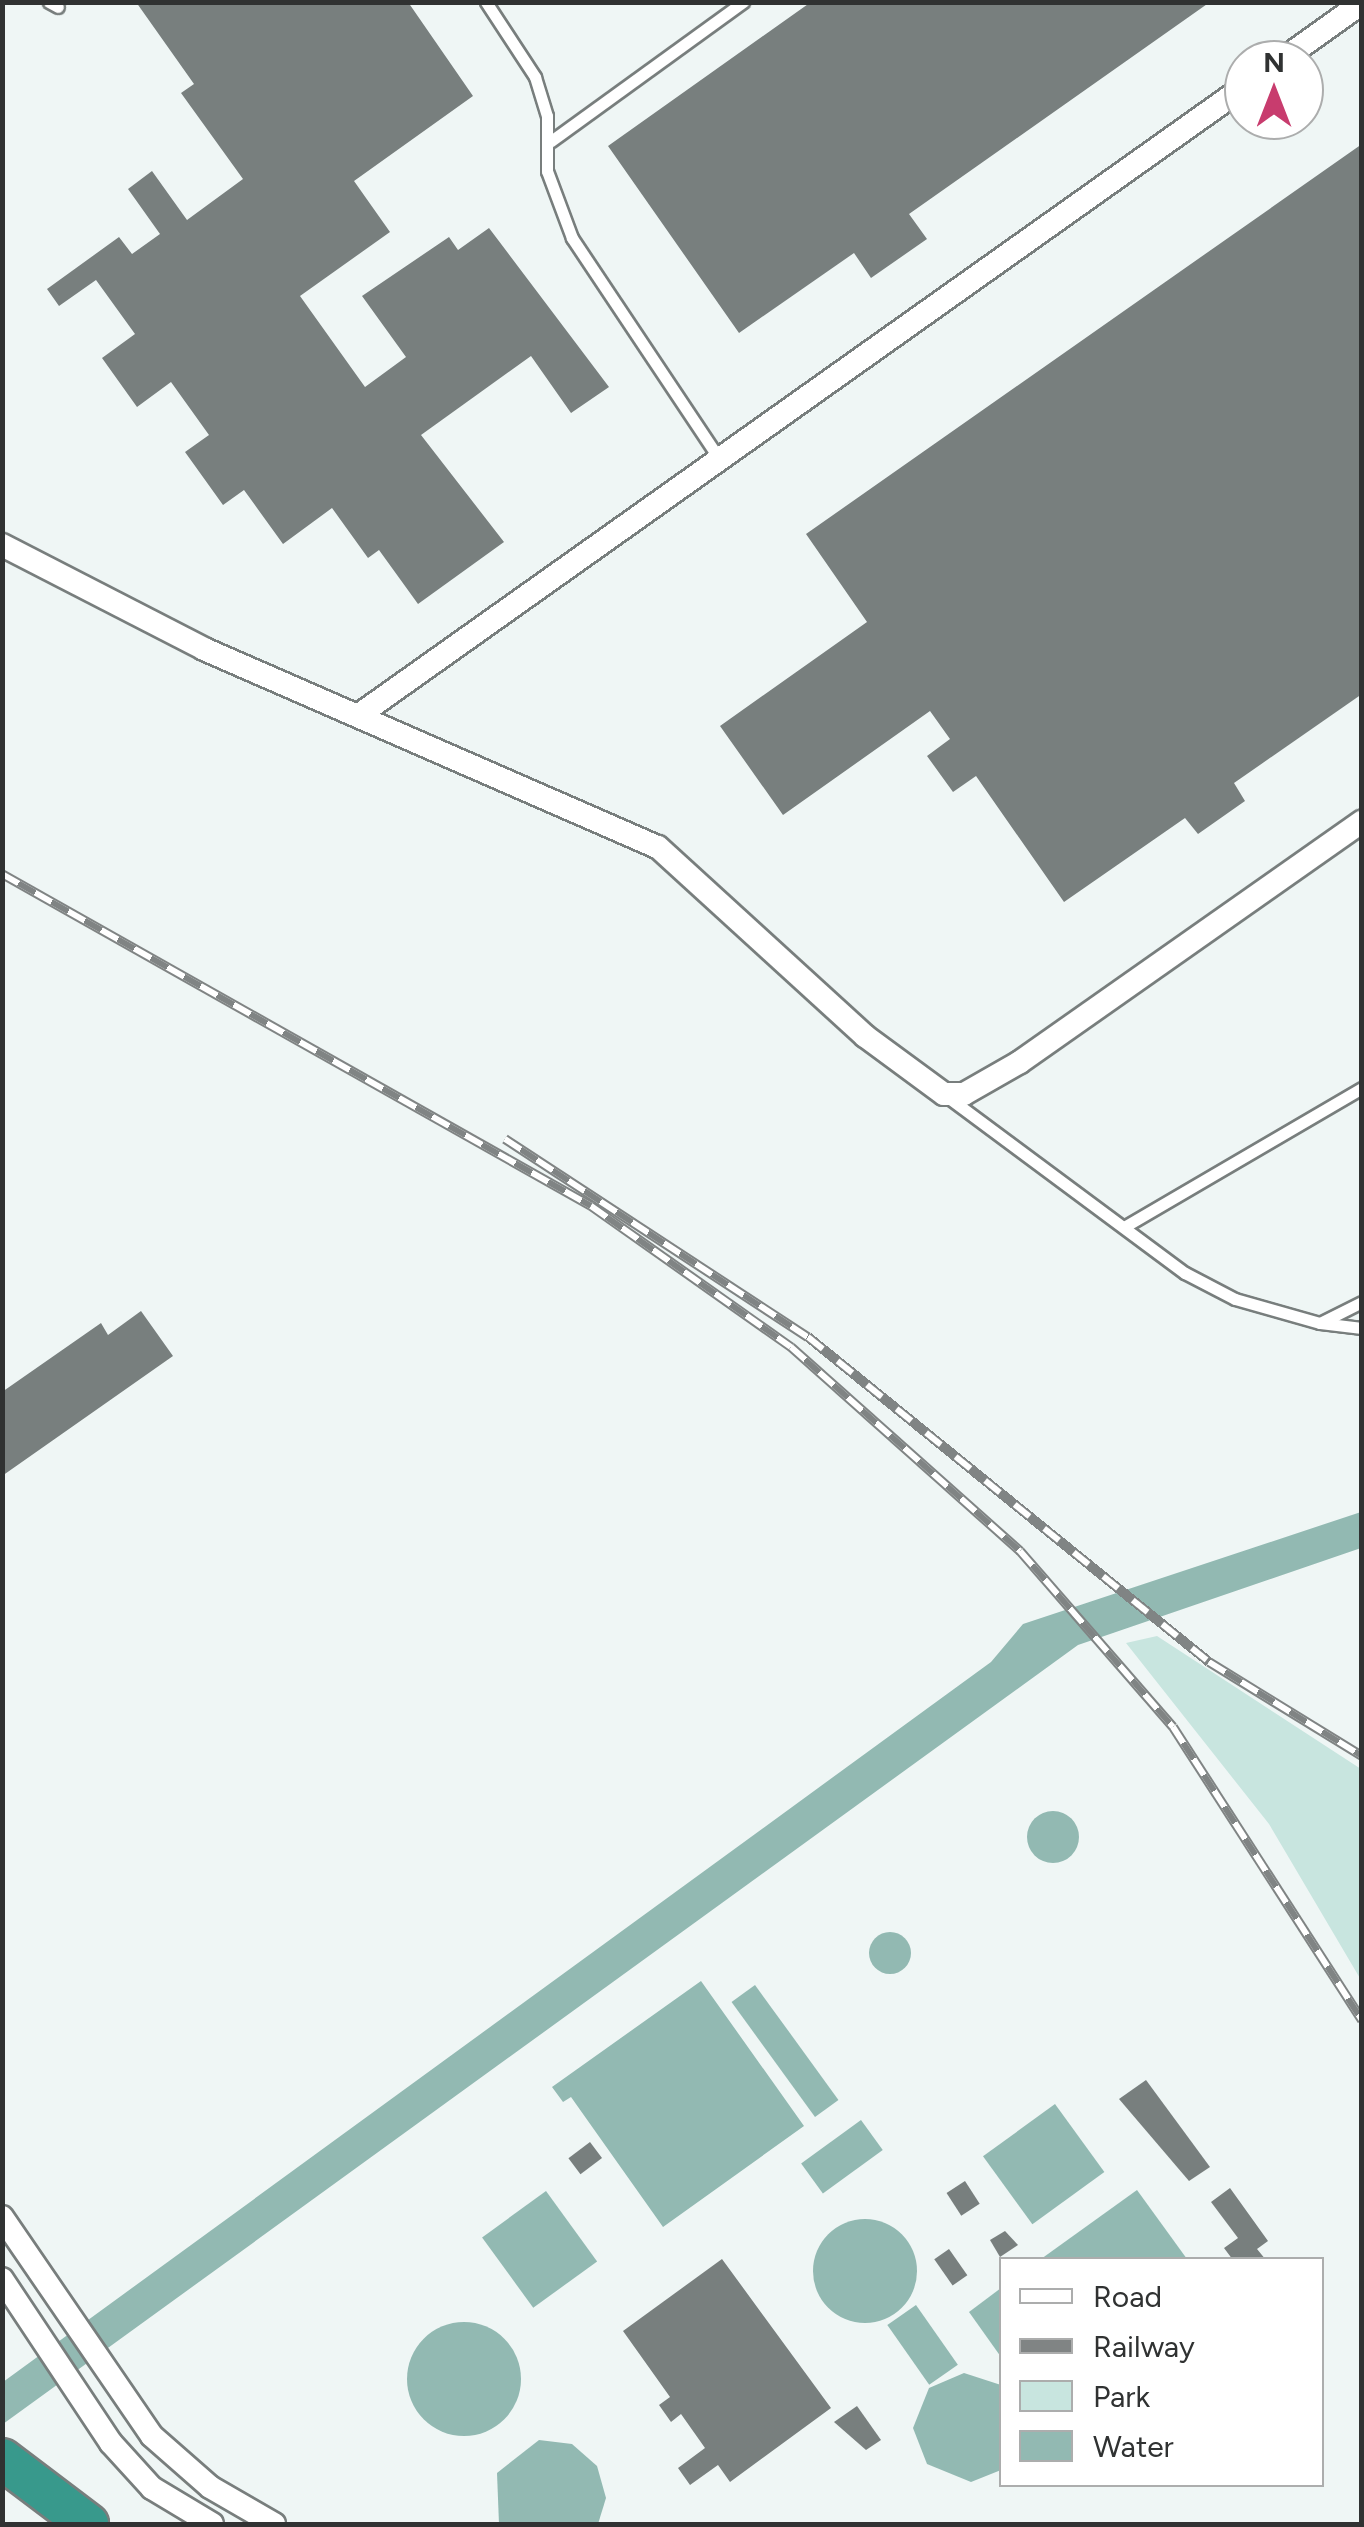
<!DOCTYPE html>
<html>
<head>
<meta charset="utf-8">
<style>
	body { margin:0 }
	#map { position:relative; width:1364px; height:2527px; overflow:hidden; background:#eff6f5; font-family:Figtree,sans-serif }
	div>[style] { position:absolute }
	.green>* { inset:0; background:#c8e5df }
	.water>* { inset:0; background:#92b9b2; transform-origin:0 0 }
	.round { border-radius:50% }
	.building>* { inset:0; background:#787f7e; transform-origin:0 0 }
	.roads { filter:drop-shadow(2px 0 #787e7d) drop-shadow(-2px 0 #787e7d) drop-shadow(0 2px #787e7d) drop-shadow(0 -2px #787e7d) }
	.lane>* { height:11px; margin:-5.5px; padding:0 5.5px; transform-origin:5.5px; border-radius:5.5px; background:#fff }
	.street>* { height:22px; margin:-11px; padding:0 11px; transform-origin:11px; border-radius:11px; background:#fff }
	.highway>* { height:40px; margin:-20px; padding:0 20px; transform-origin:20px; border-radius:20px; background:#38998c }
	.rail>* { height:10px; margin-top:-5px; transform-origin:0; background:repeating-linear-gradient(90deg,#fff 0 19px,#808484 0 38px); box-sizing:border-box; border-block:2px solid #808484 }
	span { translate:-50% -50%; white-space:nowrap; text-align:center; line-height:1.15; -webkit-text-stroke:8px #fff; paint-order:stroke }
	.frame { position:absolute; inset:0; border:5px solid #303232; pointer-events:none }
	.legend { position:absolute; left:999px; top:2257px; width:325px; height:230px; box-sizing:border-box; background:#fff; border:2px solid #acadad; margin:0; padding:12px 18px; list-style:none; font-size:30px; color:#303232 }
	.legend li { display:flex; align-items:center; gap:20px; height:50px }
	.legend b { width:50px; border:2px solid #acadad }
	.north { position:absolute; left:1224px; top:40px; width:100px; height:100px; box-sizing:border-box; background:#fff; border:2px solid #acadad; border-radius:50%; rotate:0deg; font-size:28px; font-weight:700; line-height:40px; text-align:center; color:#303232 }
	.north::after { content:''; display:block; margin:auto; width:35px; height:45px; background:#c83c6e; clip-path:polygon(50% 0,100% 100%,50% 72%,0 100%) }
</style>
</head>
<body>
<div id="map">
	<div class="green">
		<i style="clip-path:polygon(1157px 1636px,1361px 1769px,1361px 1980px,1269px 1824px,1126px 1643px)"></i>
	</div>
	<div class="water">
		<i style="clip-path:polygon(1361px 1512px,1361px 1548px,1078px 1645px,3px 2424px,3px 2382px,991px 1662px,1023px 1624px)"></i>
		<i class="round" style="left:1027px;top:1811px;width:52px;height:52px"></i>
		<i class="round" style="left:869px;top:1932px;width:42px;height:42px"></i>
		<i style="clip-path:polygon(701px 1981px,804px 2126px,663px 2227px,571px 2097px,563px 2102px,552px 2087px)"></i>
		<i style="left:755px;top:1985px;width:142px;height:29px;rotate:54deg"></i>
		<i style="left:1055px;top:2104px;width:84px;height:89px;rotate:54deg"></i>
		<i style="left:861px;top:2120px;width:37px;height:74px;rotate:54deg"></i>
		<i style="clip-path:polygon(1137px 2190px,1187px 2259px,1041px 2259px)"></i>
		<i style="left:546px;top:2191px;width:87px;height:79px;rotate:54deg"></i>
		<i class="round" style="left:813px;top:2219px;width:104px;height:104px"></i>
		<i style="clip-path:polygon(1001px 2288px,1001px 2357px,969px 2312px)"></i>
		<i style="left:916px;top:2305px;width:73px;height:35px;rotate:55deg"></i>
		<i class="round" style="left:407px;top:2322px;width:114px;height:114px"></i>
		<i style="clip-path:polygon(964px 2373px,1001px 2385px,1001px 2470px,971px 2482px,927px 2464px,913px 2428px,929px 2388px)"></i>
		<i style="clip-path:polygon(539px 2440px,572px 2444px,597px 2466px,606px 2498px,598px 2524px,499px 2524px,497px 2473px)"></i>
	</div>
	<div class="building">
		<i style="clip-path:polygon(136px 2px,408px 2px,473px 96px,354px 181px,390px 232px,300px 296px,365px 387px,406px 357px,362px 296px,449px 237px,458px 250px,489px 228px,609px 387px,571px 413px,531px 356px,421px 435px,504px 542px,418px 604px,379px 550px,368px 558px,332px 508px,283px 544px,244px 490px,223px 505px,185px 452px,209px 435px,171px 382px,137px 407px,102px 358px,135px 334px,96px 280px,59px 306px,47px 289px,119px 237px,132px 254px,160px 234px,128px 189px,152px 171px,187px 220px,243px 179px,181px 93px,194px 84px)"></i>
		<i style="clip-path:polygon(811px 2px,1210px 2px,909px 214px,927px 239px,871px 278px,854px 253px,739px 333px,608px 146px)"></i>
		<i style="clip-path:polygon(1362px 144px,1362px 694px,1234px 783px,1245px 801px,1198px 834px,1185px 818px,1064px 902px,976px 776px,953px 792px,927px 756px,950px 739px,930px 711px,783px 815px,720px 726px,867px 622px,806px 534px)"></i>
		<i style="clip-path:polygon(141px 1311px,173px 1356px,2px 1476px,2px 1392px,101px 1323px,108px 1335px)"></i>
		<i style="clip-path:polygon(1146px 2080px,1210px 2167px,1189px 2181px,1119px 2099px)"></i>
		<i style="left:590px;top:2142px;width:20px;height:27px;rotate:53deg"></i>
		<i style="left:965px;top:2181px;width:27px;height:22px;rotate:57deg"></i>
		<i style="clip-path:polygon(1230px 2188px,1268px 2241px,1257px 2249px,1266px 2260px,1233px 2260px,1224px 2248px,1238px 2238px,1211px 2202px)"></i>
		<i style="clip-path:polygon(1005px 2231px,1018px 2245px,1000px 2257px,990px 2240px)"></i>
		<i style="left:949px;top:2249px;width:32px;height:18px;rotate:55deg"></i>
		<i style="clip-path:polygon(722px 2259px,831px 2408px,730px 2482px,718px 2465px,690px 2485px,678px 2468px,705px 2448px,681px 2414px,671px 2422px,659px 2405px,670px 2397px,623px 2331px)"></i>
		<i style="clip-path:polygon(857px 2406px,881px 2440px,866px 2450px,834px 2422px)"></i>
	</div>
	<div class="roads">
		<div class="lane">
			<i style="left:49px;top:2px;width:10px;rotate:29deg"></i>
			<i style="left:486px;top:2px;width:90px;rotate:56.8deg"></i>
			<i style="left:535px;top:77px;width:41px;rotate:72.9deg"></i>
			<i style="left:547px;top:116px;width:55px;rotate:90deg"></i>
			<i style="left:547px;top:171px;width:72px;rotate:69.5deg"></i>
			<i style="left:572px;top:238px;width:260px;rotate:56.3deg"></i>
			<i style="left:551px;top:141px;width:237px;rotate:-35.9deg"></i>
			<i style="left:949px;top:1098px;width:294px;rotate:36.6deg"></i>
			<i style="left:1185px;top:1273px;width:56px;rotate:27.5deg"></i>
			<i style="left:1235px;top:1299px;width:88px;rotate:15.8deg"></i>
			<i style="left:1320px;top:1323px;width:47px;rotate:-26.6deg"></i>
			<i style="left:1124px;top:1227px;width:276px;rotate:-30.3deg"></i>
			<i style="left:1320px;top:1323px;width:42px;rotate:6.8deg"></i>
		</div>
		<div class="street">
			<i style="left:1282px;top:60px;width:98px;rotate:-35.5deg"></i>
			<i style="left:2px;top:545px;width:227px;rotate:27.2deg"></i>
			<i style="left:204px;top:649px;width:495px;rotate:23.6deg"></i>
			<i style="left:658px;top:847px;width:280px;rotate:42.4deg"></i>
			<i style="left:865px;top:1036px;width:98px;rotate:36.3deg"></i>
			<i style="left:944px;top:1094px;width:20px"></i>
			<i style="left:964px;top:1094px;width:64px;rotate:-29.7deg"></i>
			<i style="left:1020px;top:1062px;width:418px;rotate:-35.1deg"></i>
			<i style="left:359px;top:715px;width:1085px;rotate:-35.36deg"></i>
			<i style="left:2px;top:2217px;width:265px;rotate:55.6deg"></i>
			<i style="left:152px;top:2436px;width:77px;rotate:41.3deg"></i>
			<i style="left:210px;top:2487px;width:74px;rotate:30deg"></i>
			<i style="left:2px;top:2279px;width:197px;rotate:56.4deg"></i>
			<i style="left:111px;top:2443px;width:61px;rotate:47.7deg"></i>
			<i style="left:152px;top:2488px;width:70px;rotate:31deg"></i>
		</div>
		<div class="highway">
			<i style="left:2px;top:2459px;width:108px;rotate:37.1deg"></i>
		</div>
	</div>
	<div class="rail">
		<i style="left:2px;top:874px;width:676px;rotate:29.41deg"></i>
		<i style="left:591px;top:1206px;width:245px;rotate:35.2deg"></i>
		<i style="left:791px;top:1347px;width:307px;rotate:41.7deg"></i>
		<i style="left:1020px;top:1551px;width:233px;rotate:49deg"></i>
		<i style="left:1173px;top:1727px;width:349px;rotate:57.2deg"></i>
		<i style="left:505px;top:1139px;width:362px;rotate:33.2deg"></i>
		<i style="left:808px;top:1337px;width:516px;rotate:39.02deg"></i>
		<i style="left:1209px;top:1662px;width:180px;rotate:31.6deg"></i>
	</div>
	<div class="frame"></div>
	<ul class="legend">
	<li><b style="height:12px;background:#fff"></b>Road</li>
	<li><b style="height:12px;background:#808484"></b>Railway</li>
	<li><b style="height:28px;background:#c8e5df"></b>Park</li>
	<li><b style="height:28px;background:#92b9b2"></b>Water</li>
	</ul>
	<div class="north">N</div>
</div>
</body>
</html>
